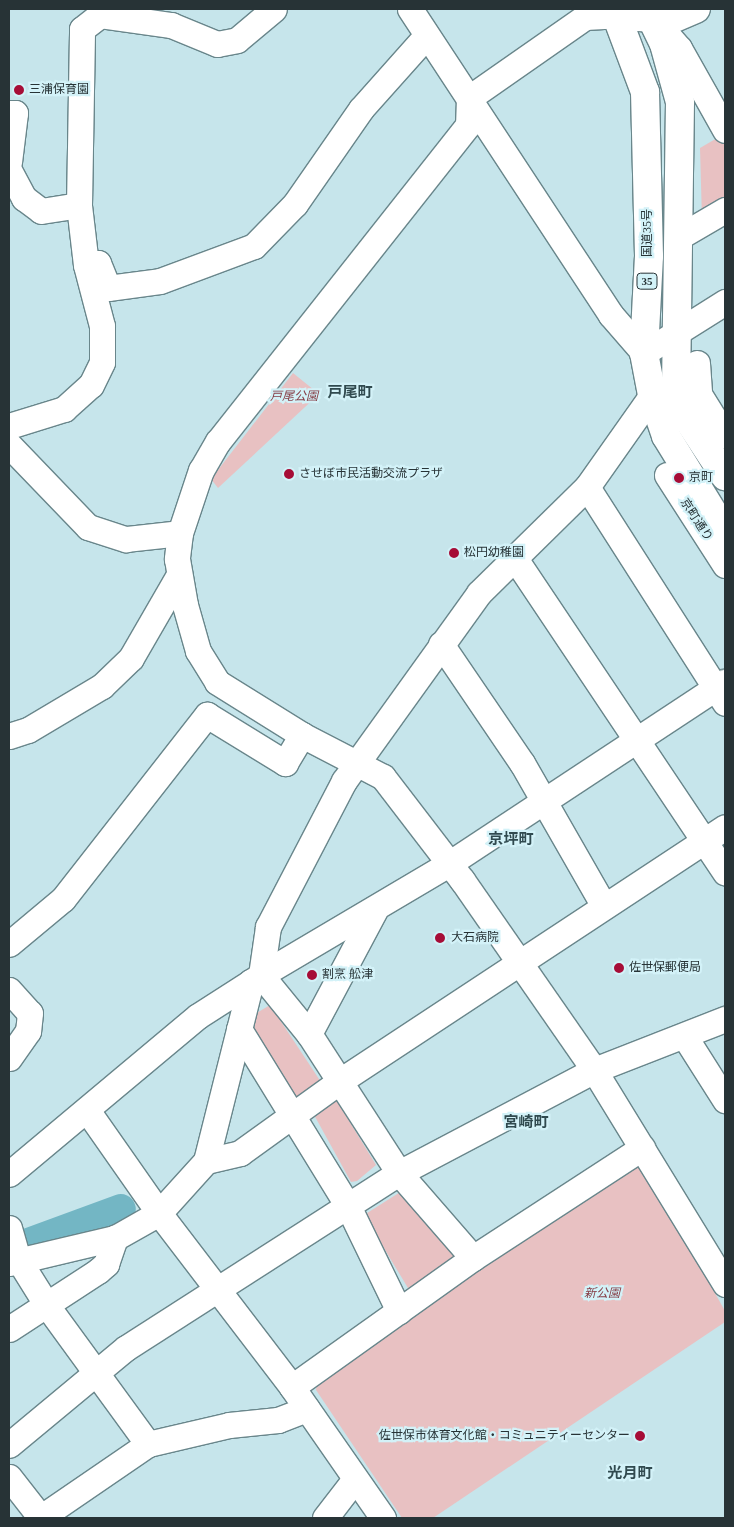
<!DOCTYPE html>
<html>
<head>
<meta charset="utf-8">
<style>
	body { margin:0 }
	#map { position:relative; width:734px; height:1527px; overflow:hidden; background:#c6e5eb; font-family:"Times New Roman","Noto Sans JP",serif }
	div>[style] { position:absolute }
	.green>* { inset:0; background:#e8c1c2 }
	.river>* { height:30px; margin:-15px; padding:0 15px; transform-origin:15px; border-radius:15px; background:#73b6c4 }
	.roads { filter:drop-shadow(1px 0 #69868b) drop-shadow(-1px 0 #69868b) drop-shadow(0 1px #69868b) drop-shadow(0 -1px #69868b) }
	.minor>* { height:25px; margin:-12.5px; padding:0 12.5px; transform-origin:12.5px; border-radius:12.5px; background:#fff }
	.highway>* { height:28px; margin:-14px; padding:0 14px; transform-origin:14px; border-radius:14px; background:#fff }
	.dots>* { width:14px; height:14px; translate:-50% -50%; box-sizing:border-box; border:2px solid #d3f2f8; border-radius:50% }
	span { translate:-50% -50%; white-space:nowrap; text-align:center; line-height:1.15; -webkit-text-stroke:4.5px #d3f2f8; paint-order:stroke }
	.shield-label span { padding:1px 4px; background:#d3f2f8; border:1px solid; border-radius:4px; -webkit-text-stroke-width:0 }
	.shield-label { font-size:11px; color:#273336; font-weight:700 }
	.poi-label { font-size:12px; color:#273336 }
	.left { translate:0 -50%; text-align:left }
	.right { translate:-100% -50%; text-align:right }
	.street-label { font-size:12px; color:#273336 }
	.park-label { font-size:12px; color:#863d45; font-style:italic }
	.quarter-label { font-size:15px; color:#304a4f; font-weight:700 }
	.frame { position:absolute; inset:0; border:10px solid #273336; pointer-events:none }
</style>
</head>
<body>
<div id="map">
	<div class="green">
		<i style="clip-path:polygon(724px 134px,725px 206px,702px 220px,700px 148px)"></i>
		<i style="clip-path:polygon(293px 373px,319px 394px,218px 488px,211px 479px)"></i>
		<i style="clip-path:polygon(270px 1005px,321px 1082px,298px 1100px,254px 1032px,255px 1014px)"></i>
		<i style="clip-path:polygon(334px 1096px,376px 1165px,357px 1181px,351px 1182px,313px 1113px)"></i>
		<i style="clip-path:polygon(631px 1163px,644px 1166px,725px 1311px,725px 1322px,433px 1518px,402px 1518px,316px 1390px,318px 1377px)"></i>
		<i style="clip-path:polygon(405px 1189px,459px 1258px,411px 1293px,364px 1215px)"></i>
	</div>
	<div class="river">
		<i style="left:9px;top:1250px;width:119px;rotate:-20.1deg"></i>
	</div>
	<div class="roads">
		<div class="minor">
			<i style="left:410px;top:9px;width:366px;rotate:56.7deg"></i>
			<i style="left:611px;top:315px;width:50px;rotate:49deg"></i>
			<i style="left:644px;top:353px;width:96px;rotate:-32.2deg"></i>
			<i style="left:658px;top:24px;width:32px;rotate:49deg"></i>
			<i style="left:679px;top:48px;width:94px;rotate:60.7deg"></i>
			<i style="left:469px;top:98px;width:27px;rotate:92deg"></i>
			<i style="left:468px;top:125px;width:403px;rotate:128.3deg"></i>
			<i style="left:218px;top:441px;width:34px;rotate:120deg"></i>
			<i style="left:201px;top:470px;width:66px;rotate:108.4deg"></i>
			<i style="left:180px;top:533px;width:26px;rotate:97deg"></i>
			<i style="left:177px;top:559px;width:47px;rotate:80.1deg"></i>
			<i style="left:185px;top:605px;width:48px;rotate:74.2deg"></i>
			<i style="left:198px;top:651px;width:36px;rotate:58deg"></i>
			<i style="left:217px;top:682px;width:100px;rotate:31.9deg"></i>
			<i style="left:302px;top:735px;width:91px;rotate:27.4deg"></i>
			<i style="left:383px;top:777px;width:130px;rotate:52.5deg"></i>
			<i style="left:462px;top:880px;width:231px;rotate:55.2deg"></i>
			<i style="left:594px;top:1070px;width:251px;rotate:58.5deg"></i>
			<i style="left:469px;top:98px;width:141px;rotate:-34.9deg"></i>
			<i style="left:585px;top:17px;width:33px;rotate:-3deg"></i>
			<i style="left:9px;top:113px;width:6px"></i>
			<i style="left:15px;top:113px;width:49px;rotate:97deg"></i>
			<i style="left:9px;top:170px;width:32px;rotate:62deg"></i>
			<i style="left:24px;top:198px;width:21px;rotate:37deg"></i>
			<i style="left:41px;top:211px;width:38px;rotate:-9deg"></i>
			<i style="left:677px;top:238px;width:56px;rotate:-30.3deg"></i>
			<i style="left:93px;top:263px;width:5px"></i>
			<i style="left:98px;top:263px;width:27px;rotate:68deg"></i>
			<i style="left:108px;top:288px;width:52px;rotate:-7.7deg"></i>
			<i style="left:160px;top:281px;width:100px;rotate:-20.4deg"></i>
			<i style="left:254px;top:246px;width:59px;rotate:-45.7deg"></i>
			<i style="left:295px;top:204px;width:116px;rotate:-55.2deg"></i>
			<i style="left:361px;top:109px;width:98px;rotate:-48.3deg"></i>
			<i style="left:697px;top:363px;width:31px;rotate:86deg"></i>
			<i style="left:699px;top:394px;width:49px;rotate:58.2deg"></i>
			<i style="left:9px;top:426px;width:58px;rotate:-17.2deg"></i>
			<i style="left:64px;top:409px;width:36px;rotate:-42deg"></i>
			<i style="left:91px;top:385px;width:25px;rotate:-64deg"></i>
			<i style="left:102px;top:362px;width:36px;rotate:-90deg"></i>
			<i style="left:102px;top:326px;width:63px;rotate:-104.7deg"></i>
			<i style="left:86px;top:265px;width:60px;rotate:-96.7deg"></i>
			<i style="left:79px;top:205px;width:176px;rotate:-89deg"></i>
			<i style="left:82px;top:29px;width:23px;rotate:-38deg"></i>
			<i style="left:100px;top:15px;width:72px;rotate:8deg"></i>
			<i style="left:171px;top:25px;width:50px;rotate:22.4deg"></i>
			<i style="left:217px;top:44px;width:20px;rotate:-11deg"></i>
			<i style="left:237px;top:40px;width:48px;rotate:-40deg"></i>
			<i style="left:9px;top:445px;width:114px;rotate:46.1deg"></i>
			<i style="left:88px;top:527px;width:40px;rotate:18deg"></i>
			<i style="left:126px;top:539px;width:54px;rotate:-6.3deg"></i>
			<i style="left:667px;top:475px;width:107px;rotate:57.2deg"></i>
			<i style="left:587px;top:487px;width:256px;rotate:57.4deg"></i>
			<i style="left:516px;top:560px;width:376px;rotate:56.2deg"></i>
			<i style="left:441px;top:644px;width:144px;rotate:55.8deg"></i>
			<i style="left:522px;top:763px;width:165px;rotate:60.2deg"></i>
			<i style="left:9px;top:736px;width:20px;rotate:-18deg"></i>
			<i style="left:28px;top:730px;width:86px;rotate:-30.7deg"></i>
			<i style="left:102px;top:686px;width:40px;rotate:-44deg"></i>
			<i style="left:131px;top:658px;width:96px;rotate:-60deg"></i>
			<i style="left:9px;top:944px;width:70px;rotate:-39.8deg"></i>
			<i style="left:63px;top:899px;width:234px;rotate:-52deg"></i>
			<i style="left:207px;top:715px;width:92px;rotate:31.6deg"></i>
			<i style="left:285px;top:763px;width:33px;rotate:-59deg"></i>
			<i style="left:9px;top:990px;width:31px;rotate:48deg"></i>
			<i style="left:30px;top:1013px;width:18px;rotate:96deg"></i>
			<i style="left:28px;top:1031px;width:33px;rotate:125deg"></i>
			<i style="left:239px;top:1029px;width:208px;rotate:58.4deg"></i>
			<i style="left:348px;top:1206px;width:117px;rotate:64.1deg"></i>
			<i style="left:309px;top:1034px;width:140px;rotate:-62deg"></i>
			<i style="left:685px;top:1037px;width:75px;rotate:57.6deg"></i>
			<i style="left:206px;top:1161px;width:35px;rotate:-13deg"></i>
			<i style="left:240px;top:1153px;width:123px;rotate:-35.8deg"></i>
			<i style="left:340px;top:1081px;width:461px;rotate:-33.4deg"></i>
			<i style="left:9px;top:1174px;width:246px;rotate:-39.9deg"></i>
			<i style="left:198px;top:1016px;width:63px;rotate:-32.7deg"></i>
			<i style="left:9px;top:1228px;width:32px;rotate:74deg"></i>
			<i style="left:18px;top:1259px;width:57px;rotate:58deg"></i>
			<i style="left:48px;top:1307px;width:170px;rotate:53.9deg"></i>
			<i style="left:473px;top:1258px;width:113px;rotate:-131deg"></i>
			<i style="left:399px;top:1173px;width:166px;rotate:-122.9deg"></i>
			<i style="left:309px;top:1034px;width:76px;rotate:-129.1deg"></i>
			<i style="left:261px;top:975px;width:216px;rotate:-30.6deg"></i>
			<i style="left:447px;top:865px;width:333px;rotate:-33.4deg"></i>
			<i style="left:9px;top:1263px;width:109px;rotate:-13.3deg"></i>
			<i style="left:115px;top:1238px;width:51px;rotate:-29.6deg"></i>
			<i style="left:159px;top:1213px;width:126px;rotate:-125deg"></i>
			<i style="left:9px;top:1329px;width:106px;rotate:-33.1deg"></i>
			<i style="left:98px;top:1271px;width:11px;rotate:-41deg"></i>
			<i style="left:106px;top:1264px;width:28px;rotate:-71deg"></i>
			<i style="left:292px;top:1387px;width:222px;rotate:-35.5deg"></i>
			<i style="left:473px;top:1258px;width:202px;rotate:-33.1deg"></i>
			<i style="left:9px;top:1445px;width:152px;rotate:-39.7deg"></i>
			<i style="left:126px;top:1348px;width:324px;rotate:-32.7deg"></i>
			<i style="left:399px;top:1173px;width:221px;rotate:-27.8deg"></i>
			<i style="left:594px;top:1070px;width:141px;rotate:-21.3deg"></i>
			<i style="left:9px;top:1477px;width:52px;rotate:52deg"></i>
			<i style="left:40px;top:1518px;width:131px;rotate:-34.4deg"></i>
			<i style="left:148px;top:1444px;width:83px;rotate:-13.2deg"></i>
			<i style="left:229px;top:1425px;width:49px;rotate:-5.8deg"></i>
			<i style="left:278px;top:1420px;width:31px;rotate:-21deg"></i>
			<i style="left:325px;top:1518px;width:49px;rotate:-52.4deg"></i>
			<i style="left:383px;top:1518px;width:160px;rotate:-124.8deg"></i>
			<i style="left:292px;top:1387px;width:219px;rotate:-127.4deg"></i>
			<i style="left:159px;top:1213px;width:70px;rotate:-47.9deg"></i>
			<i style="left:206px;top:1161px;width:185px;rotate:-75.9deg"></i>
			<i style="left:251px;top:982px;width:12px;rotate:-35deg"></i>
			<i style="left:261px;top:975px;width:49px;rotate:-81.7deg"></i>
			<i style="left:268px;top:927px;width:165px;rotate:-62.5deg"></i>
			<i style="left:344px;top:781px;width:231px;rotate:-54.3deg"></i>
			<i style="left:479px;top:593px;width:151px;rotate:-44.5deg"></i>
			<i style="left:587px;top:487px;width:113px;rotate:-54.8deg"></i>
			<i style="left:652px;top:395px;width:17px;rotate:-24deg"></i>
		</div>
		<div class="highway">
			<i style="left:614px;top:9px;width:89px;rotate:69.5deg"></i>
			<i style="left:645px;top:92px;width:164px;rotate:88.6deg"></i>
			<i style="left:649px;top:256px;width:97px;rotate:93deg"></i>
			<i style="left:644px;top:353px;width:43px;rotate:79.2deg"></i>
			<i style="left:652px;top:395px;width:43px;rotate:71.1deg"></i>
			<i style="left:666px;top:436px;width:113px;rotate:58.4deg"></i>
			<i style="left:647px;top:9px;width:39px;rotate:64deg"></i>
			<i style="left:664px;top:44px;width:60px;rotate:74.6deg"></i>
			<i style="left:680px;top:102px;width:284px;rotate:90.8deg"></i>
			<i style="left:676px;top:386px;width:27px;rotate:75deg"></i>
			<i style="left:683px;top:412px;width:77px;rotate:56.7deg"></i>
			<i style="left:638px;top:17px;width:34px;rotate:3deg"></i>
			<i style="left:672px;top:19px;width:26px;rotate:-23deg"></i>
		</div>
	</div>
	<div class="dots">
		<i style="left:19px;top:90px;background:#a60d37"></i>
		<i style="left:289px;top:474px;background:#a60d37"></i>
		<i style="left:679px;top:478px;background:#a60d37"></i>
		<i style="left:454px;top:553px;background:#a60d37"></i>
		<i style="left:440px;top:938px;background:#a60d37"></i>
		<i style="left:619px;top:968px;background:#a60d37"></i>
		<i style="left:312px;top:975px;background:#a60d37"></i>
		<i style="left:640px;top:1436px;background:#a60d37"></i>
	</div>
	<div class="shield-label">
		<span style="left:647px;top:281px">35</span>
	</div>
	<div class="poi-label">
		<span class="left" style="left:29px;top:90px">三浦保育園</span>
		<span class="left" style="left:299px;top:474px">させぼ市民活動交流プラザ</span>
		<span class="left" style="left:689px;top:478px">京町</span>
		<span class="left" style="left:464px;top:553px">松円幼稚園</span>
		<span class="left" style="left:451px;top:938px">大石病院</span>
		<span class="left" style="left:629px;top:968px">佐世保郵便局</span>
		<span class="left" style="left:322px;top:975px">割烹 舩津</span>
		<span class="right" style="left:630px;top:1436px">佐世保市体育文化館・コミュニティーセンター</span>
	</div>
	<div class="street-label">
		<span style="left:648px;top:233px;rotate:-90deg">国道35号</span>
		<span style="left:696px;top:520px;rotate:57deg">京町通り</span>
	</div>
	<div class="park-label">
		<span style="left:294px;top:397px">戸尾公園</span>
		<span style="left:602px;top:1294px">新公園</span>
	</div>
	<div class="quarter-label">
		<span style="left:350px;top:393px">戸尾町</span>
		<span style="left:511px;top:840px">京坪町</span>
		<span style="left:526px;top:1123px">宮崎町</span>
		<span style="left:630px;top:1474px">光月町</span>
	</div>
	<div class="frame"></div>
</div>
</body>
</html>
